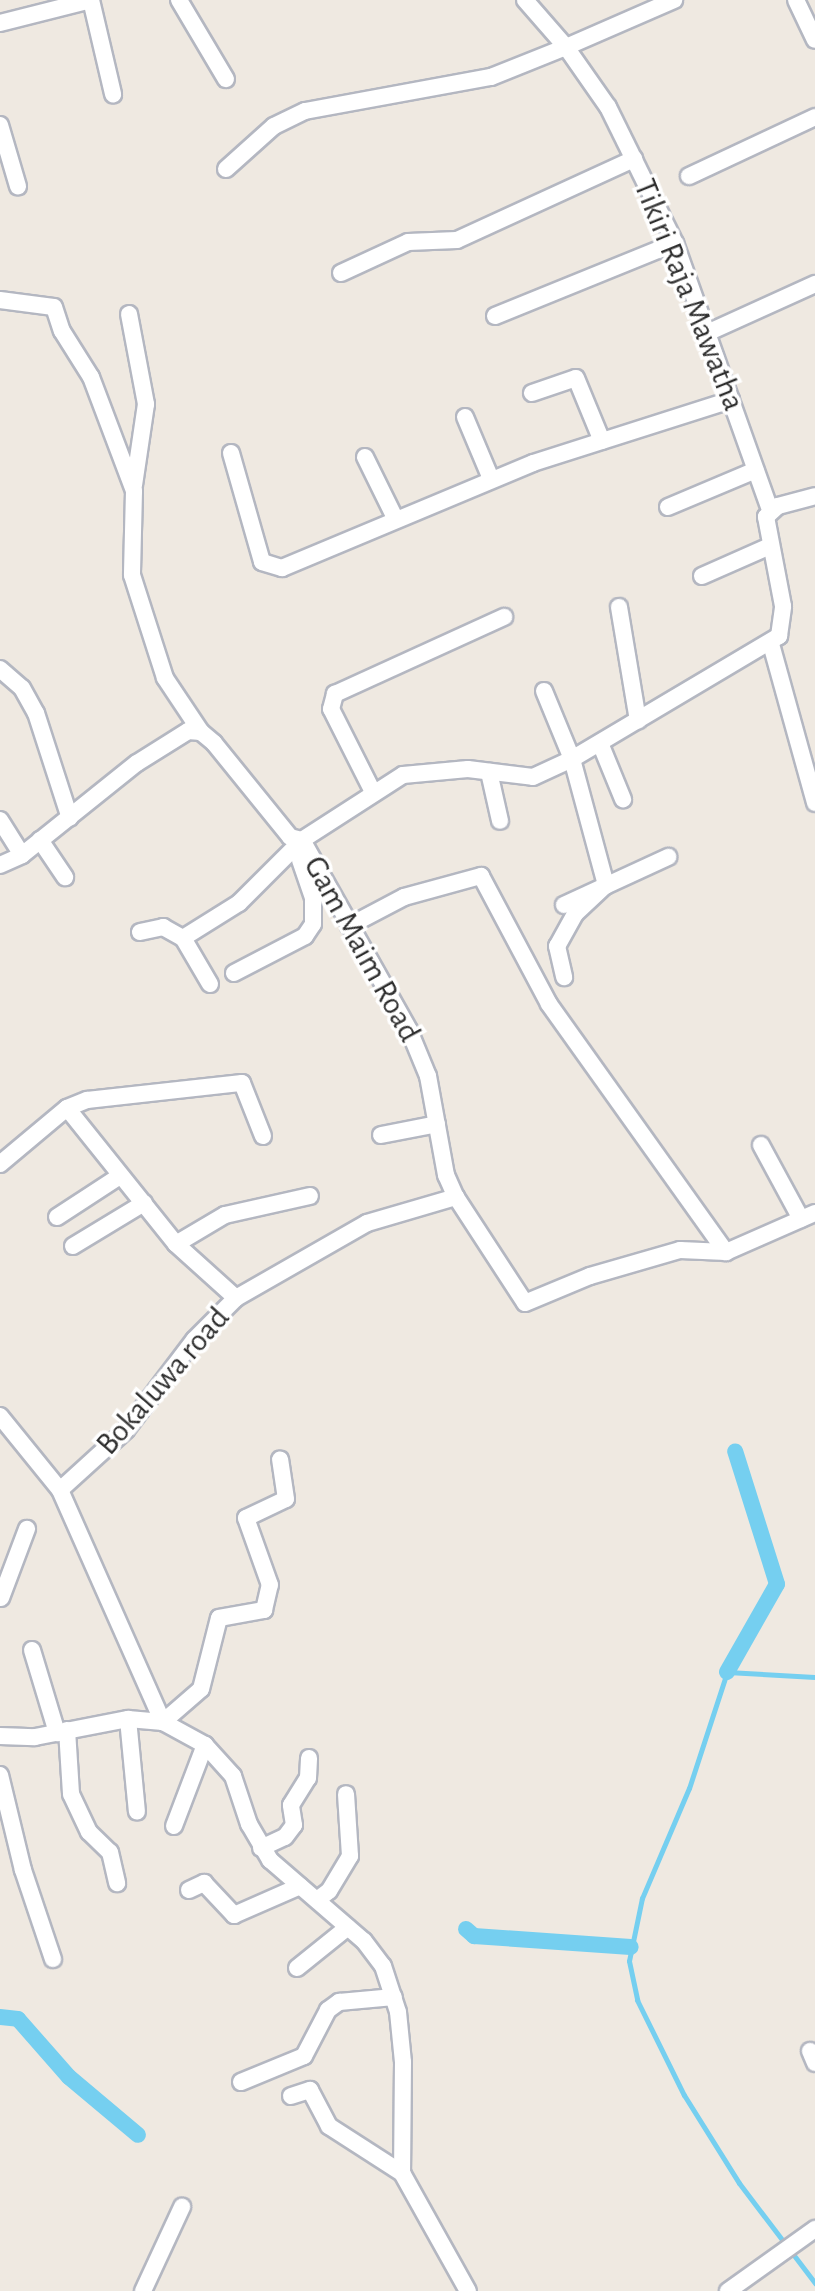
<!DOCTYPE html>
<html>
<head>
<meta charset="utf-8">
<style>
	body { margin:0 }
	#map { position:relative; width:815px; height:2291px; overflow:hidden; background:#efe9e1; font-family:"Alegreya Sans",sans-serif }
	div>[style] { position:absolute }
	.stream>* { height:5px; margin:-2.5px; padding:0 2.5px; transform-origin:2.5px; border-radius:2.5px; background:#75cff0 }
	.canal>* { height:16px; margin:-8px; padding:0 8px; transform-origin:8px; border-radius:8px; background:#75cff0 }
	.roads { filter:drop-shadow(2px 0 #b4b7c1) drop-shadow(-2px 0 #b4b7c1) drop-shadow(0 2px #b4b7c1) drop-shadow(0 -2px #b4b7c1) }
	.minor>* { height:16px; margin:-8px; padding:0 8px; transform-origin:8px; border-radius:8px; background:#fff }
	span { translate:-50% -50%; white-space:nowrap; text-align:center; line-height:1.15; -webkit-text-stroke:7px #fff; paint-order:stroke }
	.street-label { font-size:32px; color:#2e2e2e }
</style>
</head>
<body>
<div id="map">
	<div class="stream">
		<i style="left:815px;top:1677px;width:88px;rotate:-176.7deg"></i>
		<i style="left:727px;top:1672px;width:122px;rotate:108.1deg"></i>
		<i style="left:689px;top:1788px;width:120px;rotate:113.1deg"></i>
		<i style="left:642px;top:1898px;width:64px;rotate:101.7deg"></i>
		<i style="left:629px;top:1961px;width:40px;rotate:78deg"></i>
		<i style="left:637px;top:2000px;width:106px;rotate:63.7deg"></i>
		<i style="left:684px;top:2095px;width:104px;rotate:58deg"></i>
		<i style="left:739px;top:2183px;width:126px;rotate:52.8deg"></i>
	</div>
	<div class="canal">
		<i style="left:727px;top:1672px;width:101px;rotate:-60.4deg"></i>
		<i style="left:777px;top:1584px;width:139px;rotate:-107.5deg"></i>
		<i style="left:466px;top:1929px;width:11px;rotate:41deg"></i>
		<i style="left:474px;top:1936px;width:157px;rotate:4deg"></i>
		<i style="left:0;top:2017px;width:18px;rotate:6deg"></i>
		<i style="left:18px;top:2019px;width:77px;rotate:48.7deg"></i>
		<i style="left:69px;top:2077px;width:90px;rotate:40deg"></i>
	</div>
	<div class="roads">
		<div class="minor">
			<i style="left:91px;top:0;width:97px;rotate:76.8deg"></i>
			<i style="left:179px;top:0;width:92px;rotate:59.3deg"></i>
			<i style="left:525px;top:0;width:62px;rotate:48.9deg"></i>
			<i style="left:566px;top:47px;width:118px;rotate:-23.5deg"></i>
			<i style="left:796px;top:0;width:44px;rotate:64.6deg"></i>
			<i style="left:0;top:23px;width:94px;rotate:-14.2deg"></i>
			<i style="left:0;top:125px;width:64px;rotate:73.6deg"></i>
			<i style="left:226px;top:169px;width:64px;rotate:-41.9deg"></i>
			<i style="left:274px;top:126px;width:34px;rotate:-26deg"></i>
			<i style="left:305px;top:111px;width:189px;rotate:-10.4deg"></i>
			<i style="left:491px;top:77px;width:81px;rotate:-21.8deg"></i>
			<i style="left:566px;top:47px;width:73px;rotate:55deg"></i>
			<i style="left:608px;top:107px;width:152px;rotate:63.8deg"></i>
			<i style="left:675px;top:243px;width:283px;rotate:70.4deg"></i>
			<i style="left:689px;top:176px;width:139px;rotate:-25.1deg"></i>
			<i style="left:341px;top:273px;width:74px;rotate:-24.8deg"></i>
			<i style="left:408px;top:242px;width:49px;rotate:-2.3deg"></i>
			<i style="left:457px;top:240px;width:195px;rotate:-24.6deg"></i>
			<i style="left:0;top:300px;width:54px;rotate:7.4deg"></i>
			<i style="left:54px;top:307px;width:25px;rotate:72deg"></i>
			<i style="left:62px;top:331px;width:54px;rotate:57.8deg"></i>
			<i style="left:91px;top:377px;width:122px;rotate:69.3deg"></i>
			<i style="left:134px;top:491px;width:84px;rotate:91.4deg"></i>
			<i style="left:132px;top:575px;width:108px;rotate:72.2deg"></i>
			<i style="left:165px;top:678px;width:65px;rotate:56.3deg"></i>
			<i style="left:129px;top:314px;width:92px;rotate:79.3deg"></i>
			<i style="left:146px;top:404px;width:82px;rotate:98.4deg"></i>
			<i style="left:495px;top:316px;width:194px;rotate:-22.1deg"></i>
			<i style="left:707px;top:333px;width:119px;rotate:-24.4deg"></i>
			<i style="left:532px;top:393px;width:46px;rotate:-18.8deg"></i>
			<i style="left:576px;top:378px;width:68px;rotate:67.6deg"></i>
			<i style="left:465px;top:417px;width:67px;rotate:67.2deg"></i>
			<i style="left:231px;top:453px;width:113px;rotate:74.1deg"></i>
			<i style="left:262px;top:562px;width:21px;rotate:17deg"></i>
			<i style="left:282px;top:568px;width:272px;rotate:-22.7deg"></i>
			<i style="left:533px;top:463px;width:208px;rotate:-17.7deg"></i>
			<i style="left:365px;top:457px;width:68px;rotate:63.8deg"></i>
			<i style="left:668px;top:507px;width:95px;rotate:-22.8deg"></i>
			<i style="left:702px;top:576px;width:74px;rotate:-23.8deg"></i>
			<i style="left:619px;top:607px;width:115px;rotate:80.5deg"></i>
			<i style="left:771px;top:644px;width:165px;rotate:74.5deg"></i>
			<i style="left:0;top:669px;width:29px;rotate:41deg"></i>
			<i style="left:22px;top:688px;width:29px;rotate:61deg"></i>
			<i style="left:36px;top:713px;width:110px;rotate:72.1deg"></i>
			<i style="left:544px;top:691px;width:74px;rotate:67.6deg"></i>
			<i style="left:572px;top:759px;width:131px;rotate:74.9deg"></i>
			<i style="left:606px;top:885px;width:42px;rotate:136.9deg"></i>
			<i style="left:575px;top:914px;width:37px;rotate:119deg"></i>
			<i style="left:557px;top:946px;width:32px;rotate:77deg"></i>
			<i style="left:600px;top:743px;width:61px;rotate:67.7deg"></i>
			<i style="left:489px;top:772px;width:50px;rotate:77.3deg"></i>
			<i style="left:373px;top:792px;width:93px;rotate:-116.8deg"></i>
			<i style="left:331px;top:709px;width:16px;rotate:-75deg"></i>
			<i style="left:335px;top:694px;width:186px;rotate:-24.5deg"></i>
			<i style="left:0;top:820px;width:41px;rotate:57.8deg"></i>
			<i style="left:40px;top:840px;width:45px;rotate:56deg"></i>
			<i style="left:0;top:865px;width:24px;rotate:-24deg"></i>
			<i style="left:22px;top:855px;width:147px;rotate:-38.7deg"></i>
			<i style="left:137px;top:763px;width:60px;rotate:-32.1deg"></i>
			<i style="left:188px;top:731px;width:13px;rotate:4deg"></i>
			<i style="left:201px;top:732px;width:17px;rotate:40deg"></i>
			<i style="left:214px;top:743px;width:121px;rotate:51deg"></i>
			<i style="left:290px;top:837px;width:12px;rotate:14deg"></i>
			<i style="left:302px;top:840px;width:120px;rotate:-32.8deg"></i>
			<i style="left:403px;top:775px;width:65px;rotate:-5.3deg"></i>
			<i style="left:468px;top:769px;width:65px;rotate:7deg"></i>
			<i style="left:533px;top:777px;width:43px;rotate:-24.8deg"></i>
			<i style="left:572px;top:759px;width:241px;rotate:-30.7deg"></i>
			<i style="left:779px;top:636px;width:30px;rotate:-82deg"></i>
			<i style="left:783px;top:606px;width:91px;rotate:-100.8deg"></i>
			<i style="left:766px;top:517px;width:16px;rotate:-43deg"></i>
			<i style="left:778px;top:506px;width:38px;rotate:-15deg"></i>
			<i style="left:564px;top:905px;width:115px;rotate:-24.8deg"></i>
			<i style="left:349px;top:926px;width:62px;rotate:-27.8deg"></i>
			<i style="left:404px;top:897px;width:80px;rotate:-15.3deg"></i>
			<i style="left:481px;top:876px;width:145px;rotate:62deg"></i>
			<i style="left:549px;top:1004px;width:305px;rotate:54.5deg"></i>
			<i style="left:140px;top:932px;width:24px;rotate:-12deg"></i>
			<i style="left:163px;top:927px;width:23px;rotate:29deg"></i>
			<i style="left:234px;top:973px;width:80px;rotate:-27.5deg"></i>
			<i style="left:305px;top:936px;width:14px;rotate:-56deg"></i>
			<i style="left:313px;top:924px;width:26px;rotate:-90deg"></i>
			<i style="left:313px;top:898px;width:40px;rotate:-108.9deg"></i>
			<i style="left:210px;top:984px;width:53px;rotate:-120.4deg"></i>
			<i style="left:183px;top:938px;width:66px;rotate:-32deg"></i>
			<i style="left:239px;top:903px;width:89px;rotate:-45deg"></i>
			<i style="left:302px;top:840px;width:218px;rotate:60.6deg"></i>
			<i style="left:409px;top:1030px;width:50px;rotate:67.6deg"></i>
			<i style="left:428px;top:1076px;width:101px;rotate:79.7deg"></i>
			<i style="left:446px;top:1175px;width:24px;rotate:66deg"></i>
			<i style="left:67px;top:1108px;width:22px;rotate:-22deg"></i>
			<i style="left:87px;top:1100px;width:156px;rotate:-6.3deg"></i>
			<i style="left:242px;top:1083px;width:57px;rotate:68.4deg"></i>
			<i style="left:381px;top:1135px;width:57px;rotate:-11.1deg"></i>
			<i style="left:761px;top:1145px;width:84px;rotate:61.6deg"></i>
			<i style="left:0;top:1164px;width:87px;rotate:-39.9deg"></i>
			<i style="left:67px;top:1108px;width:174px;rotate:51.3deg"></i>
			<i style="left:176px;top:1244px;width:81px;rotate:42deg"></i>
			<i style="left:236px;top:1298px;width:59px;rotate:135deg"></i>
			<i style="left:194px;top:1340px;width:113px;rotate:127.1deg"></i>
			<i style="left:126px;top:1430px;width:89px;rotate:137.7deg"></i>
			<i style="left:60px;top:1490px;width:254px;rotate:66.1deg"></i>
			<i style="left:163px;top:1722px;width:50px;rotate:-41deg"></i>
			<i style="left:201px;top:1689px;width:73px;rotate:-75.8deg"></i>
			<i style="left:219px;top:1618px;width:46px;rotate:-10.1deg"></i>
			<i style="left:264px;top:1610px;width:26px;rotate:-77deg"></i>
			<i style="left:270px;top:1585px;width:71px;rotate:-109.7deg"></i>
			<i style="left:246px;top:1518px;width:44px;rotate:-25.4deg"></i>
			<i style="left:286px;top:1499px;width:40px;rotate:-98.5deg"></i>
			<i style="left:57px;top:1217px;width:75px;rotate:-33.1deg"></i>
			<i style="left:176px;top:1244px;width:57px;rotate:-30.6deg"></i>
			<i style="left:225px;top:1215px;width:87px;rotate:-12.6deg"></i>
			<i style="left:73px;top:1246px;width:83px;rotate:-31.2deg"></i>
			<i style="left:236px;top:1298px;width:151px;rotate:-29.8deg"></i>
			<i style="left:367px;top:1223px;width:93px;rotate:-16.3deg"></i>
			<i style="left:456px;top:1197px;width:126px;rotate:56.9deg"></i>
			<i style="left:525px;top:1303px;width:70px;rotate:-22.6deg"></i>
			<i style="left:590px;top:1276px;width:94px;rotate:-16.1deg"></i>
			<i style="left:680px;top:1250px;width:46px;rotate:2.5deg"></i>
			<i style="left:726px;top:1252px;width:97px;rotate:-23.7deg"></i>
			<i style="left:0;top:1416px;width:95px;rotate:51deg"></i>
			<i style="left:1px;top:1598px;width:74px;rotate:-69.4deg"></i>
			<i style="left:32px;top:1650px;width:87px;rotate:73.2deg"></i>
			<i style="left:128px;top:1719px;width:93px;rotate:84.5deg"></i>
			<i style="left:67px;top:1730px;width:64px;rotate:86.4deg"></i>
			<i style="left:71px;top:1794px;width:42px;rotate:64.7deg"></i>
			<i style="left:89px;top:1832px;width:29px;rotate:44deg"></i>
			<i style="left:110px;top:1852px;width:32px;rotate:77deg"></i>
			<i style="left:0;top:1736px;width:35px;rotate:2deg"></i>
			<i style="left:35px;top:1737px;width:95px;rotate:-11deg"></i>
			<i style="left:128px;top:1719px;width:35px;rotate:5deg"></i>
			<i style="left:163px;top:1722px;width:48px;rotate:28.7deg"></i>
			<i style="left:205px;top:1745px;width:42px;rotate:47.9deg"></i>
			<i style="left:233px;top:1776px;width:51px;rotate:71.6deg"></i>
			<i style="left:249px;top:1824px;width:42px;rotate:59.7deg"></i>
			<i style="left:270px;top:1860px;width:124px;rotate:40.8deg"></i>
			<i style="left:364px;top:1941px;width:31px;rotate:53deg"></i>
			<i style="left:383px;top:1966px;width:48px;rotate:71.9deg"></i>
			<i style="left:398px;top:2012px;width:50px;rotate:84.3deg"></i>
			<i style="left:403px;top:2062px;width:111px;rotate:90.5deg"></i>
			<i style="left:402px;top:2173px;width:135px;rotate:60.8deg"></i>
			<i style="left:0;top:1775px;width:98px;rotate:76.4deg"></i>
			<i style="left:23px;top:1870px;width:94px;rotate:71.4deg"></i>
			<i style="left:174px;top:1826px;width:87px;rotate:-69.1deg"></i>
			<i style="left:261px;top:1848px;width:26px;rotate:-25deg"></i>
			<i style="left:285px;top:1837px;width:15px;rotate:-53deg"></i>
			<i style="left:294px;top:1825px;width:20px;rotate:-99deg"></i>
			<i style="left:291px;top:1805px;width:32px;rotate:-58deg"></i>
			<i style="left:308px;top:1778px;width:20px;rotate:-87deg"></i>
			<i style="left:189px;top:1890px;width:17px;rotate:-25deg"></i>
			<i style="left:204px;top:1883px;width:44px;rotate:46.8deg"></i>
			<i style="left:234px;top:1915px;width:72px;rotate:-23.7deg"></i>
			<i style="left:317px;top:1900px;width:15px;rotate:-37deg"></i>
			<i style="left:329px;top:1891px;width:41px;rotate:-59deg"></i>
			<i style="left:350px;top:1856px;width:62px;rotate:-93.7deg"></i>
			<i style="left:297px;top:1968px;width:65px;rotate:-38.8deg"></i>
			<i style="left:810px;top:2051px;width:13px;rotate:67deg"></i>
			<i style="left:241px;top:2082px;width:68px;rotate:-22.4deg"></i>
			<i style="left:304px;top:2056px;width:52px;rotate:-62.4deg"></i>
			<i style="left:328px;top:2010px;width:14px;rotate:-36deg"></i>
			<i style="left:339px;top:2002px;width:55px;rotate:-5.2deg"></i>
			<i style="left:291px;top:2096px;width:20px;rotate:-18deg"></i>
			<i style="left:310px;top:2090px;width:41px;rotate:62.2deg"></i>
			<i style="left:329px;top:2126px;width:87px;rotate:32.8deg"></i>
			<i style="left:143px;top:2291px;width:93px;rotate:-65.1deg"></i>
			<i style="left:728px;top:2291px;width:107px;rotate:-35.5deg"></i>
		</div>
	</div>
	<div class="street-label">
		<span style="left:689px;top:295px;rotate:68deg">Tikiri Raja Mawatha</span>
		<span style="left:362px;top:949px;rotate:61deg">Gam Maim Road</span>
		<span style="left:163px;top:1381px;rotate:-49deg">Bokaluwa road</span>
	</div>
</div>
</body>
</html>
